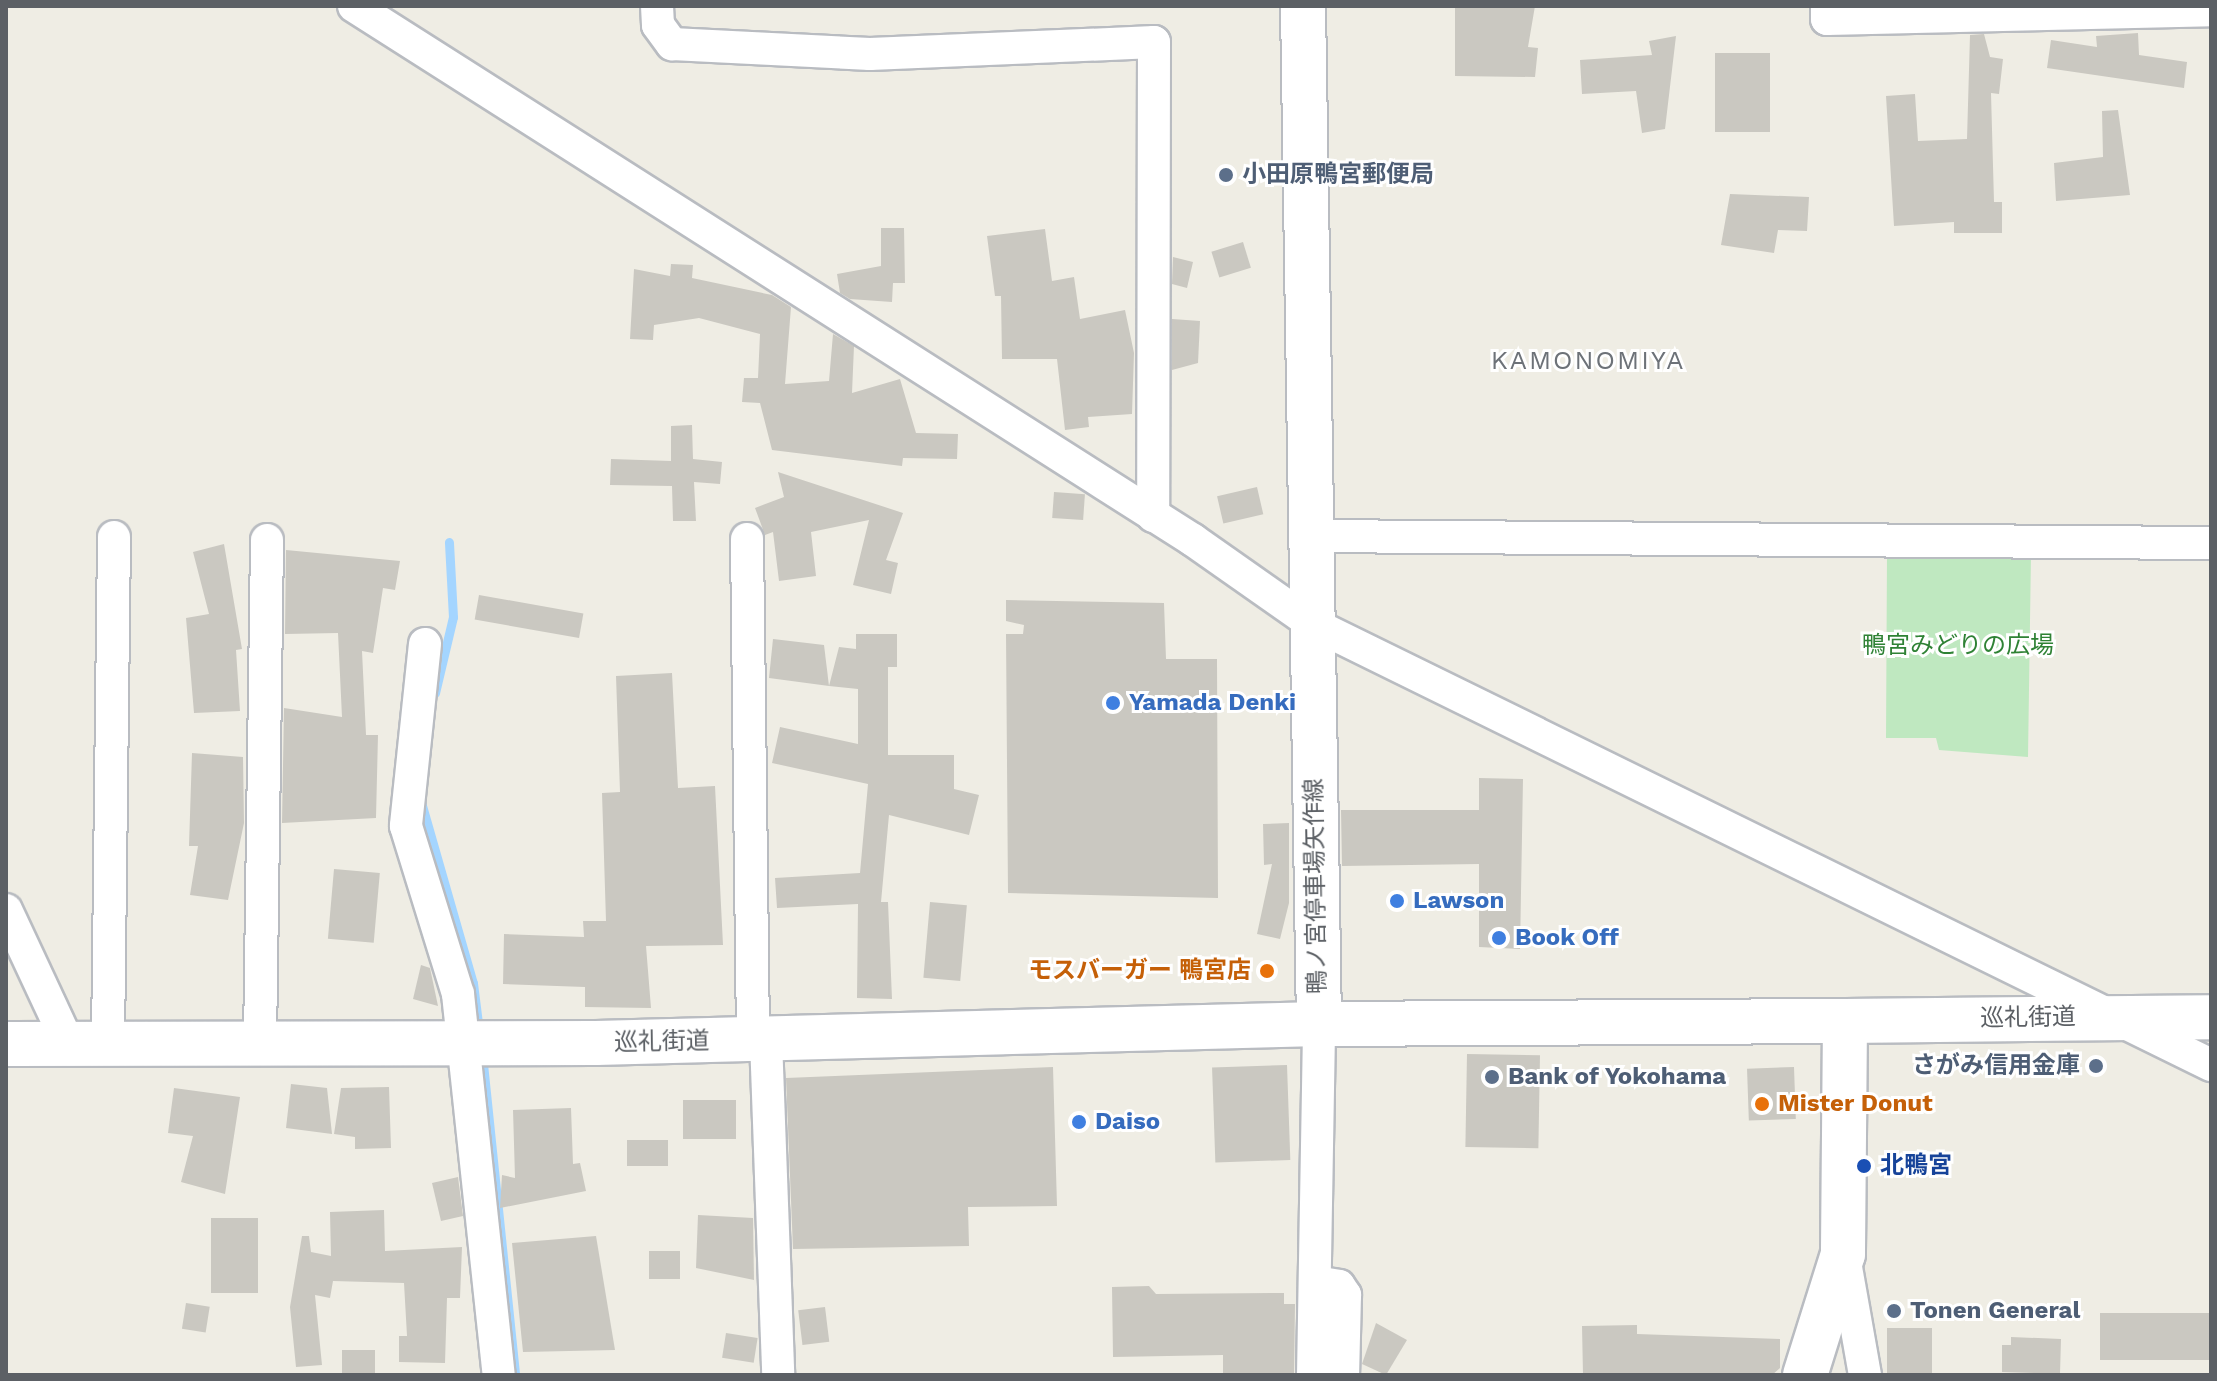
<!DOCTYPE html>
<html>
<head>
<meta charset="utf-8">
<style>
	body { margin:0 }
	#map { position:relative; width:2217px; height:1381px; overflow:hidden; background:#efede4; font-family:"Work Sans","Noto Sans JP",sans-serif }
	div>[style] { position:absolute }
	.green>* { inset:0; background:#bfe8c0 }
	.stream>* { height:9px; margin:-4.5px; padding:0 4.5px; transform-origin:4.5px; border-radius:4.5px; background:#a4d5ff }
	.building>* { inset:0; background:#cac8c1; transform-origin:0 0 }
	.roads { filter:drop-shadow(2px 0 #b9bcc1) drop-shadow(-2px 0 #b9bcc1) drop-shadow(0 2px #b9bcc1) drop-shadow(0 -2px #b9bcc1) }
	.street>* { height:32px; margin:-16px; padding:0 16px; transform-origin:16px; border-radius:16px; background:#fff }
	.secondary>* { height:44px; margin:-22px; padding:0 22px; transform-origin:22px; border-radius:22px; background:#fff }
	.dots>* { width:22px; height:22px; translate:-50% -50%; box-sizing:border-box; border:4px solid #fff; border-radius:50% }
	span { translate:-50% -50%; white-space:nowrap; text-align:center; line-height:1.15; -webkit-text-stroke:6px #fff; paint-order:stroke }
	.service-label { font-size:24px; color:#4e5e75; font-weight:700 }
	.left { translate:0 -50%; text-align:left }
	.right { translate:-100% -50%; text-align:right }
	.park-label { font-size:24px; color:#2f8235 }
	.shop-label { font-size:24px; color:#366cbe; font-weight:700 }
	.street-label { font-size:24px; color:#5c6065 }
	.food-label { font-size:24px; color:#c56008; font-weight:700 }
	.transit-label { font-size:24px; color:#164399; font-weight:700 }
	.neighbourhood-label { font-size:26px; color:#6d7278; letter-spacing:2px }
	.frame { position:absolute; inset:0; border:8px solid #5c6065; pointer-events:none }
</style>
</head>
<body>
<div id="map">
	<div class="green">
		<i style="clip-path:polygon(1887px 553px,2031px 554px,2028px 757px,1939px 750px,1936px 738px,1886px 738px)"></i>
	</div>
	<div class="stream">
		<i style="left:435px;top:693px;width:78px;rotate:-76.7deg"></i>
		<i style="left:453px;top:617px;width:75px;rotate:-93.1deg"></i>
		<i style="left:421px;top:802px;width:188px;rotate:74deg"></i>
		<i style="left:473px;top:983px;width:48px;rotate:82.9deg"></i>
		<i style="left:482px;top:1054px;width:323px;rotate:84.1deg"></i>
	</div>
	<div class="building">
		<i style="clip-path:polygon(1455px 6px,1535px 6px,1528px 47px,1538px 48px,1535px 77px,1455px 76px)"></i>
		<i style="clip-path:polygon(2138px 33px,2139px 55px,2187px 62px,2184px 88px,2047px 68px,2051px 40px,2097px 47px,2096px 36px)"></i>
		<i style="clip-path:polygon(1984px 34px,1990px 57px,2003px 59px,1999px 94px,1991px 93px,1994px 202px,2002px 202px,2002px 233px,1954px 233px,1954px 222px,1894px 226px,1886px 96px,1915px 94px,1918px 141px,1967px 139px,1970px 35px)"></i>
		<i style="clip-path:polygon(1676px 36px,1665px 129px,1642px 133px,1636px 91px,1582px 94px,1580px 60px,1652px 55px,1649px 41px)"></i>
		<i style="left:1715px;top:53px;width:55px;height:79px"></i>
		<i style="clip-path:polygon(2118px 110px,2130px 195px,2056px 201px,2054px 163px,2103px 157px,2102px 111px)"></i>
		<i style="clip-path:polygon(1730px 194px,1809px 197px,1807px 231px,1778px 230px,1774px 253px,1721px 245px)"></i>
		<i style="clip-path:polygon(881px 228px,904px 228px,905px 283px,893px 283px,892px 302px,850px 299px,840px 293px,837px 274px,881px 266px)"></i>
		<i style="clip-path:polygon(1045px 229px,1052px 281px,1074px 277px,1080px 319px,1125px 310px,1134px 353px,1132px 414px,1088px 417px,1089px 427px,1065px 430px,1057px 359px,1002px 359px,1001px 296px,995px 296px,987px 236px)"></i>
		<i style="left:1243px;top:242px;width:27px;height:33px;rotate:73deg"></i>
		<i style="clip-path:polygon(1173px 257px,1193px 262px,1187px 288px,1172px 284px)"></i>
		<i style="clip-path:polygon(671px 264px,693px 265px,692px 278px,772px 295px,791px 307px,785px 384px,829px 381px,833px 334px,854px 346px,852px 393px,900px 379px,916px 433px,958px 434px,957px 459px,903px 458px,902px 466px,772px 450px,760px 403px,742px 402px,744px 378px,758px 378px,760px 334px,699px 318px,654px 325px,653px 340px,630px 339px,634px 269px,670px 276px)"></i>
		<i style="clip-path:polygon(1172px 319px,1200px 321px,1198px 363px,1172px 370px)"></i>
		<i style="clip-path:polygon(692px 425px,693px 459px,722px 462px,720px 484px,694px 482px,696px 521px,673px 521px,672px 486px,610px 485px,611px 459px,671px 461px,671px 426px)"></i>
		<i style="clip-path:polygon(778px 472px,903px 513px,886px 560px,898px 563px,891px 594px,853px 585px,869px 520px,811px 532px,816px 576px,779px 581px,773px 532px,765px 535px,755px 508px,784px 497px)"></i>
		<i style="left:1257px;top:487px;width:28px;height:41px;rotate:77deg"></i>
		<i style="left:1054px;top:492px;width:31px;height:26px;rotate:4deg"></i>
		<i style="clip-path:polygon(224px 544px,242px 649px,236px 650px,240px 711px,194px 713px,186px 618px,209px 614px,193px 552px)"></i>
		<i style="clip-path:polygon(286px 550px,400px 561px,395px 590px,383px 588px,373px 653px,362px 651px,366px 735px,378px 735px,376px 818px,282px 823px,284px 708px,342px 717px,338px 633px,285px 634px)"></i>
		<i style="left:479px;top:595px;width:106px;height:25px;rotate:10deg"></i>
		<i style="clip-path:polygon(1006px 600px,1164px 603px,1166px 659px,1217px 659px,1218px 898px,1008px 893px,1006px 634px,1023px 634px,1024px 625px,1006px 621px)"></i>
		<i style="clip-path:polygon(856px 634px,897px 634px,897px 667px,888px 667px,888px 755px,954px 755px,954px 789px,979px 795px,969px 835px,889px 815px,881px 902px,888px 902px,892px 999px,857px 998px,858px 904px,777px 908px,775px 878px,860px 873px,868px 784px,772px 763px,780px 727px,858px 744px,858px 689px,829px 686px,839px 647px,856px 649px)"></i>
		<i style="clip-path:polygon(773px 639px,824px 645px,829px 686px,769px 678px)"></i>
		<i style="clip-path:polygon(672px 673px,678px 788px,715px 786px,723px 945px,646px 946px,651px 1008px,585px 1007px,585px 987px,503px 984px,504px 934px,584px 937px,583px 921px,606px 921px,602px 793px,620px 792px,616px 676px)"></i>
		<i style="clip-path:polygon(192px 753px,243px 757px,244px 823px,228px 900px,190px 895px,198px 846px,189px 846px)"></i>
		<i style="clip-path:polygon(1479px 778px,1523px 779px,1520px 949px,1479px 947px,1479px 864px,1342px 866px,1341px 810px,1479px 810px)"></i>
		<i style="clip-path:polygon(1289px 823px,1289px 903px,1280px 939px,1257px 934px,1272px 864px,1264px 865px,1263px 824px)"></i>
		<i style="left:334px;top:869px;width:46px;height:70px;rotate:5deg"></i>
		<i style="left:930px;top:902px;width:37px;height:76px;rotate:5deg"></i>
		<i style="clip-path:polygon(421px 965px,430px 968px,438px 1006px,413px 999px)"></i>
		<i style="left:1467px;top:1054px;width:73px;height:93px;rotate:1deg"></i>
		<i style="left:1287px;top:1065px;width:95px;height:75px;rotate:88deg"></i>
		<i style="clip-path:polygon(1053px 1067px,1057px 1206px,968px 1207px,969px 1246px,793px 1249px,786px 1078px)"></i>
		<i style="left:1794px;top:1067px;width:52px;height:47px;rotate:88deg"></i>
		<i style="clip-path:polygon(291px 1084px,327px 1088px,332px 1134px,286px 1128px)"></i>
		<i style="clip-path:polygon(389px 1087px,391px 1148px,355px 1149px,355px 1137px,334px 1134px,341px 1088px)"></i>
		<i style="clip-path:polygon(174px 1088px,240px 1097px,225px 1194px,181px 1182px,193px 1136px,168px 1133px)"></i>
		<i style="left:736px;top:1100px;width:39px;height:53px;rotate:90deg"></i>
		<i style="clip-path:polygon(571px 1108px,573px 1164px,580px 1163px,586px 1191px,500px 1208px,502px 1175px,515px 1178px,513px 1110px)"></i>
		<i style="left:668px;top:1140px;width:26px;height:41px;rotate:90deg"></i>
		<i style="clip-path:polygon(458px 1177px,463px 1216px,441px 1221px,432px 1183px)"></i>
		<i style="clip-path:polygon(384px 1210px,385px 1251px,462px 1247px,460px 1298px,447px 1298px,445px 1363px,399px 1362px,399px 1336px,407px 1336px,404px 1283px,333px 1281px,330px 1298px,315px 1295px,322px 1365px,296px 1367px,290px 1307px,302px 1236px,309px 1236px,311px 1252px,331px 1256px,330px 1212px)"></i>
		<i style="clip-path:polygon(698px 1215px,753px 1218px,754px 1280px,696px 1268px)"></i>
		<i style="left:211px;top:1218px;width:47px;height:75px"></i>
		<i style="clip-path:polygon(596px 1236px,615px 1350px,523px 1352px,512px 1243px)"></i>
		<i style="left:649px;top:1251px;width:31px;height:28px"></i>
		<i style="clip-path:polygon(1149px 1286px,1156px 1294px,1284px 1293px,1284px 1304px,1295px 1304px,1294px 1375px,1223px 1375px,1223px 1355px,1113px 1357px,1112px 1287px)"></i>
		<i style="left:186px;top:1303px;width:24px;height:26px;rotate:9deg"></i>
		<i style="left:825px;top:1307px;width:35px;height:27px;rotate:83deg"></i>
		<i style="left:2211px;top:1313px;width:47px;height:111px;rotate:90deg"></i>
		<i style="clip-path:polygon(1376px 1323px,1407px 1340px,1386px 1375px,1362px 1364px)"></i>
		<i style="clip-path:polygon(1637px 1325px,1637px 1334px,1780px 1339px,1780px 1368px,1772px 1375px,1583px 1375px,1582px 1326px)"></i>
		<i style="left:1887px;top:1328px;width:45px;height:47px"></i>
		<i style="left:726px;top:1333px;width:32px;height:25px;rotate:9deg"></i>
		<i style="clip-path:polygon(2011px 1337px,2061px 1339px,2060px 1374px,2002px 1372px,2002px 1345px,2011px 1345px)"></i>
		<i style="left:342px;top:1350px;width:33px;height:25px"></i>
	</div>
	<div class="roads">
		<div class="street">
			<i style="left:354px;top:6px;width:995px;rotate:32.48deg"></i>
			<i style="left:1193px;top:540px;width:144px;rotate:35.1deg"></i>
			<i style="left:1311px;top:623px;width:1003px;rotate:26.16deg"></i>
			<i style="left:657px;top:6px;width:19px;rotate:87deg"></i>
			<i style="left:658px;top:25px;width:24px;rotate:54deg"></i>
			<i style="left:672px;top:44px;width:198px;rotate:2.9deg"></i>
			<i style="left:870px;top:54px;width:284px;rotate:-2.4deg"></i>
			<i style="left:1154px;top:42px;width:474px;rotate:90.1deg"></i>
			<i style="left:1827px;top:6px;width:13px;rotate:90deg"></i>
			<i style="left:1827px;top:19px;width:384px;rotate:-1.3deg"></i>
			<i style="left:1312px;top:536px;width:899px;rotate:0.45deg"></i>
			<i style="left:747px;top:539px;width:501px;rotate:89.31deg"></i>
			<i style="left:425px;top:644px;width:183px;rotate:96deg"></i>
			<i style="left:406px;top:826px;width:176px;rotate:72.8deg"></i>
			<i style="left:458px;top:994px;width:383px;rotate:83.9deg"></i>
			<i style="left:6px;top:910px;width:147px;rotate:65deg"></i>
			<i style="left:766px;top:1040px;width:335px;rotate:87.9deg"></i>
			<i style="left:108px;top:1043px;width:506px;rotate:-89.32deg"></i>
			<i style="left:260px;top:1043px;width:503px;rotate:-89.2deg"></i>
			<i style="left:1844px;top:1256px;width:121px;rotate:80deg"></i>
			<i style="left:1315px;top:1282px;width:24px;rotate:9deg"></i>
			<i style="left:1339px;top:1286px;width:11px;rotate:56deg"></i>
			<i style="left:1345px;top:1295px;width:80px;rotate:91.4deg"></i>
			<i style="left:1313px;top:1375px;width:351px;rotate:-89deg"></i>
		</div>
		<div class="secondary">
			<i style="left:1303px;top:6px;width:1018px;rotate:89.1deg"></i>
			<i style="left:1845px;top:1021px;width:366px;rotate:-0.6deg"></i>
			<i style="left:6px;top:1044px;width:590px;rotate:-0.1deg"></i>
			<i style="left:596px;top:1043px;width:723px;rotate:-1.51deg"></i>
			<i style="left:1319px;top:1024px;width:526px;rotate:-0.33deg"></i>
			<i style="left:1845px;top:1021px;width:233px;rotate:90.5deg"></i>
			<i style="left:1843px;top:1254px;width:127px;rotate:107.4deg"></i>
		</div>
	</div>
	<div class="dots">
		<i style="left:1226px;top:175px;background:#5c6f8a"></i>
		<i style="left:1113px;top:703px;background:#3f7fe0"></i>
		<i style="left:1397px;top:901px;background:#3f7fe0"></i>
		<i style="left:1499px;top:938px;background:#3f7fe0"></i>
		<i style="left:1267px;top:971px;background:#e8710a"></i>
		<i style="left:2096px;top:1066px;background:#5c6f8a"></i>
		<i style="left:1492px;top:1077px;background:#5c6f8a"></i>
		<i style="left:1762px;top:1104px;background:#e8710a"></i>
		<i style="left:1079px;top:1122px;background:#3f7fe0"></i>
		<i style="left:1864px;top:1166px;background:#1a4fb4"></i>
		<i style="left:1894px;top:1311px;background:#5c6f8a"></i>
	</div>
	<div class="service-label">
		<span class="left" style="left:1242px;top:175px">小田原鴨宮郵便局</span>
		<span class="right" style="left:2080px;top:1066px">さがみ信用金庫</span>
		<span class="left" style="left:1508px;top:1077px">Bank of Yokohama</span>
		<span class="left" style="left:1910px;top:1311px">Tonen General</span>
	</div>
	<div class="park-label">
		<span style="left:1958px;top:646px">鴨宮みどりの広場</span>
	</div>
	<div class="shop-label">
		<span class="left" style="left:1129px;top:703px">Yamada Denki</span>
		<span class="left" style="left:1413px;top:901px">Lawson</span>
		<span class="left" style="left:1515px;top:938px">Book Off</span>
		<span class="left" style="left:1095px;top:1122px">Daiso</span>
	</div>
	<div class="street-label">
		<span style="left:1316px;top:886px;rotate:-91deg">鴨ノ宮停車場矢作線</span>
		<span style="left:2028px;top:1018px;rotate:-1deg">巡礼街道</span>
		<span style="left:662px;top:1042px;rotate:-1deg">巡礼街道</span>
	</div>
	<div class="food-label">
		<span class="right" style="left:1251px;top:971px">モスバーガー 鴨宮店</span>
		<span class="left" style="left:1778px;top:1104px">Mister Donut</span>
	</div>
	<div class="transit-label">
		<span class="left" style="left:1880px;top:1166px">北鴨宮</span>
	</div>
	<div class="neighbourhood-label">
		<span style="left:1588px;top:361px">KAMONOMIYA</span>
	</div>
	<div class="frame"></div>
</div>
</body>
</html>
